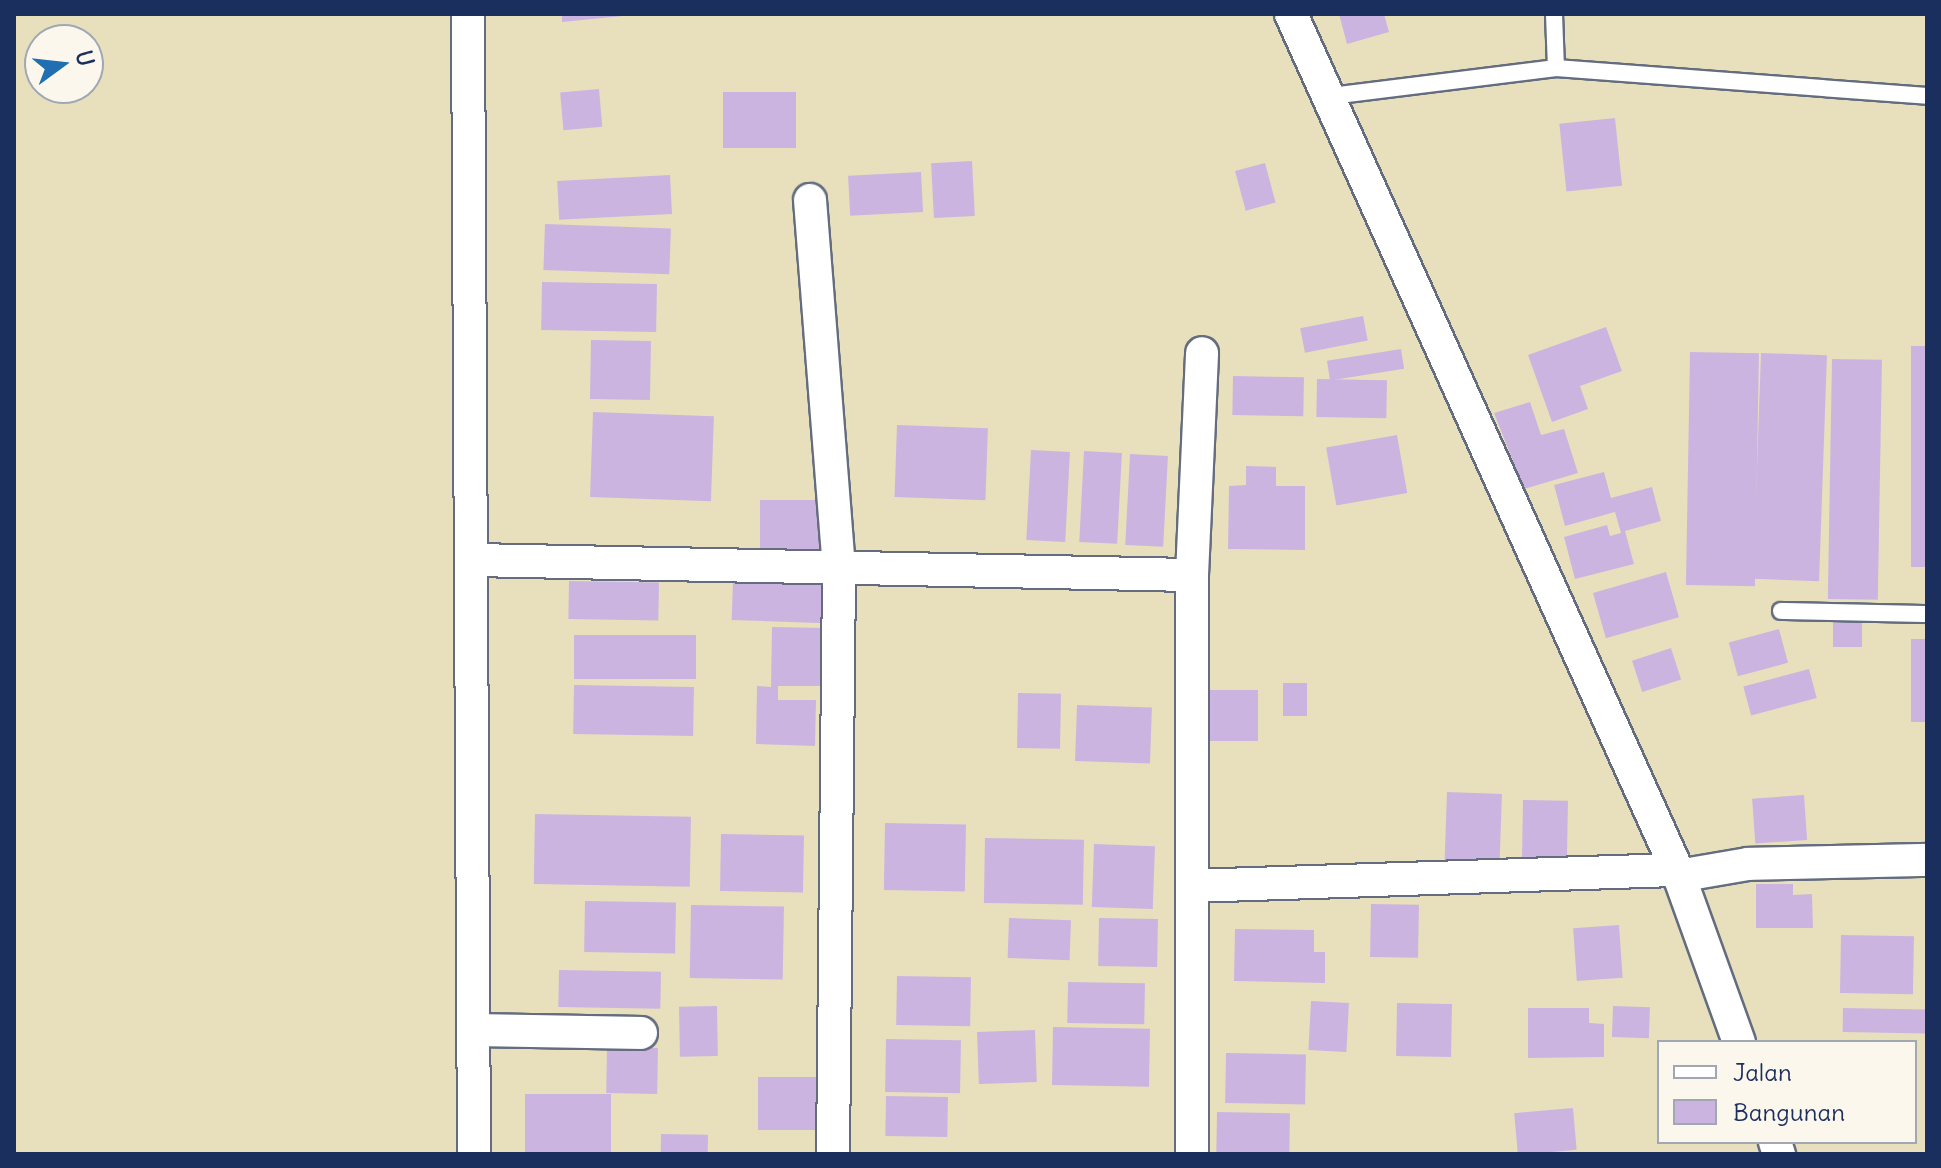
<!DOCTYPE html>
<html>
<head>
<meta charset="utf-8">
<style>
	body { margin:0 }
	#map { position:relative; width:1941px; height:1168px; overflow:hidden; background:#e8e0bc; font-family:Delius,sans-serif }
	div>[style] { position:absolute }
	.building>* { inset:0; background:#ccb4e1; transform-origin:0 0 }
	.roads { filter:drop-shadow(2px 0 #636d7f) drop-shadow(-2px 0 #636d7f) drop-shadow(0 2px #636d7f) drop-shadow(0 -2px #636d7f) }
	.service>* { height:16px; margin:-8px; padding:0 8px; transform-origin:8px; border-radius:8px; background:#fff }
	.minor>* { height:32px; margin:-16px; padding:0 16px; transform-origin:16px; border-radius:16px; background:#fff }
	span { translate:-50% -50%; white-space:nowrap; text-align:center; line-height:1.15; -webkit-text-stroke:7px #fbf7ec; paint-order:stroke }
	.frame { position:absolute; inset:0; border:16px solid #1b2f5e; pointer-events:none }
	.legend { position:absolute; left:1657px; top:1040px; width:260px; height:104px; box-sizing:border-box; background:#fbf7ec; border:2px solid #a1a7b3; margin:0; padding:10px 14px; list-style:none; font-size:24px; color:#1b2f5e }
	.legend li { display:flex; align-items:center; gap:16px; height:40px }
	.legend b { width:40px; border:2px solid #a1a7b3 }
	.north { position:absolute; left:24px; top:24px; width:80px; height:80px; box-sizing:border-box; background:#fbf7ec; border:2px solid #a1a7b3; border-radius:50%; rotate:75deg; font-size:22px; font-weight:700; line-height:32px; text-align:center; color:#1b2f5e }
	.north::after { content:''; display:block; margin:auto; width:28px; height:36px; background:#1f6fb2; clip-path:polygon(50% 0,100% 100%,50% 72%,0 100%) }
</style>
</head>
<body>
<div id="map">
	<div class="building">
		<i style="clip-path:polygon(562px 14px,623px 14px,623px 16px,562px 22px)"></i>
		<i style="clip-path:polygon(1339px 14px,1384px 14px,1389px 32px,1347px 44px)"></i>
		<i style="left:599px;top:89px;width:38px;height:39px;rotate:85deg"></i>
		<i style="left:723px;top:92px;width:73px;height:56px"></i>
		<i style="left:1615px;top:118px;width:68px;height:56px;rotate:84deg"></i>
		<i style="left:972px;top:161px;width:55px;height:41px;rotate:87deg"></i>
		<i style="left:1265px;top:163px;width:41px;height:31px;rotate:75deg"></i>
		<i style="left:921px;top:172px;width:40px;height:73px;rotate:87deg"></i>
		<i style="left:670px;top:175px;width:39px;height:113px;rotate:87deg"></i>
		<i style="left:545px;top:224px;width:126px;height:46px;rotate:2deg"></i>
		<i style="left:542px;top:282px;width:115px;height:48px;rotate:1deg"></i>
		<i style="left:1363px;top:316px;width:25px;height:64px;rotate:79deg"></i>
		<i style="clip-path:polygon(1606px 327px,1622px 371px,1580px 386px,1588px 409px,1552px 422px,1528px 355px)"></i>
		<i style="left:591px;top:340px;width:60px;height:59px;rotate:1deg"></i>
		<i style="left:1911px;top:346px;width:16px;height:221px"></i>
		<i style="left:1401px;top:349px;width:20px;height:75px;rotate:81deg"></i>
		<i style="left:1690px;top:352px;width:69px;height:233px;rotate:1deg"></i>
		<i style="left:1761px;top:353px;width:66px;height:226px;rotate:2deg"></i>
		<i style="left:1832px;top:359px;width:50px;height:240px;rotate:1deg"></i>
		<i style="left:1233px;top:376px;width:71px;height:39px;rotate:1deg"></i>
		<i style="left:1317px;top:379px;width:70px;height:38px;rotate:1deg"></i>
		<i style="clip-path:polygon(1530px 402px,1541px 435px,1564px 429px,1578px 473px,1524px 489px,1494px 413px)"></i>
		<i style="left:593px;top:412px;width:121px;height:85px;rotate:2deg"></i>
		<i style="left:897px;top:425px;width:91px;height:72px;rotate:2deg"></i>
		<i style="left:1397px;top:435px;width:59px;height:72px;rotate:80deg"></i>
		<i style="left:1031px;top:450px;width:39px;height:90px;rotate:3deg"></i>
		<i style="left:1084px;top:451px;width:38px;height:91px;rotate:3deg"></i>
		<i style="left:1130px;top:454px;width:38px;height:91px;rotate:3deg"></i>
		<i style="clip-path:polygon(1246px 466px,1276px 467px,1276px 486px,1305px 486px,1305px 550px,1228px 549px,1229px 486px,1246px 485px)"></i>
		<i style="clip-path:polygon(1604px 472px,1611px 498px,1652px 487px,1661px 521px,1625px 531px,1634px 564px,1575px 579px,1564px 537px,1607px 525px,1610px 536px,1621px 533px,1615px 512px,1565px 526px,1554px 485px)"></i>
		<i style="left:821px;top:500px;width:52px;height:61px;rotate:90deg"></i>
		<i style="left:1666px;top:572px;width:47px;height:76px;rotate:74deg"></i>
		<i style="left:569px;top:581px;width:90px;height:38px;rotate:1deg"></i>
		<i style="left:733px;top:581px;width:93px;height:39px;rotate:2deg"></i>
		<i style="left:1833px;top:620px;width:29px;height:27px"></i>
		<i style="clip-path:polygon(772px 627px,828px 628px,827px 686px,778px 686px,778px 700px,816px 700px,815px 746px,756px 744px,757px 686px,771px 687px)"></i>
		<i style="left:1779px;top:629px;width:35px;height:52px;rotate:75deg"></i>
		<i style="left:574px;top:635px;width:122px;height:44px"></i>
		<i style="left:1911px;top:639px;width:16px;height:83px"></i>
		<i style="left:1671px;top:648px;width:33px;height:41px;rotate:72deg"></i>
		<i style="left:1809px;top:669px;width:30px;height:68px;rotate:75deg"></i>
		<i style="left:1307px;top:683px;width:33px;height:24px;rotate:90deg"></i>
		<i style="left:574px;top:685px;width:120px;height:49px;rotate:1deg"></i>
		<i style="left:1208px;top:690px;width:50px;height:51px"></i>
		<i style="left:1018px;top:693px;width:43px;height:55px;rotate:1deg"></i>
		<i style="left:1077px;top:705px;width:75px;height:56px;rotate:2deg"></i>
		<i style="left:1447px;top:792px;width:55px;height:70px;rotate:2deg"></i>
		<i style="left:1804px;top:795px;width:45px;height:52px;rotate:86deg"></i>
		<i style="left:1523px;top:800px;width:45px;height:64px;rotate:1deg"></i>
		<i style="left:535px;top:814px;width:156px;height:70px;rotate:1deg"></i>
		<i style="left:885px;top:823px;width:81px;height:67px;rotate:1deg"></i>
		<i style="left:721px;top:834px;width:83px;height:57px;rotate:1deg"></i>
		<i style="left:985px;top:838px;width:99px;height:65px;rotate:1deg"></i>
		<i style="left:1094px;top:844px;width:61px;height:63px;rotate:2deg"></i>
		<i style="clip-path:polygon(1756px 884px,1793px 884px,1793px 895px,1812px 894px,1813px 928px,1756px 928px)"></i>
		<i style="left:585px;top:901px;width:91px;height:51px;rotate:1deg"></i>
		<i style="left:1371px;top:904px;width:48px;height:53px;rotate:1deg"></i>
		<i style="left:691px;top:905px;width:93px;height:73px;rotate:1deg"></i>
		<i style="left:1009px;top:918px;width:62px;height:40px;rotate:2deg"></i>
		<i style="left:1099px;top:918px;width:59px;height:48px;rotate:1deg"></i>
		<i style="left:1619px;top:925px;width:53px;height:46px;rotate:86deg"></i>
		<i style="clip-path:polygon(1235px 929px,1314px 930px,1314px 952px,1325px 952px,1325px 983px,1234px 981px)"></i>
		<i style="left:1841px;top:935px;width:73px;height:58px;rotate:1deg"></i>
		<i style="left:559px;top:970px;width:102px;height:37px;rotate:1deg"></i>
		<i style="left:897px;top:976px;width:74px;height:49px;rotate:1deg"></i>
		<i style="left:1068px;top:982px;width:77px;height:41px;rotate:1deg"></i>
		<i style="left:1311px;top:1001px;width:38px;height:49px;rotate:3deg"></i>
		<i style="left:1397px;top:1003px;width:55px;height:53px;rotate:1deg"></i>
		<i style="left:717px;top:1006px;width:50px;height:38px;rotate:89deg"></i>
		<i style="left:1613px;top:1006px;width:37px;height:31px;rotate:2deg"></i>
		<i style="clip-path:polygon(1528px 1008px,1589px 1008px,1589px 1023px,1604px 1024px,1604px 1057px,1528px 1058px)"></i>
		<i style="left:1843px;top:1008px;width:84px;height:24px;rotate:1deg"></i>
		<i style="left:1053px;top:1027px;width:97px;height:58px;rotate:1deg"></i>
		<i style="left:1035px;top:1030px;width:52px;height:58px;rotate:88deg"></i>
		<i style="left:886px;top:1039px;width:75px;height:53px;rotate:1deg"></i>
		<i style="left:607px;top:1047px;width:51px;height:46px;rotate:1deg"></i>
		<i style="left:1226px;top:1053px;width:80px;height:50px;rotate:1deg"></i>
		<i style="left:758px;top:1077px;width:66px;height:53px"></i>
		<i style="left:611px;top:1094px;width:60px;height:86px;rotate:90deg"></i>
		<i style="left:886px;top:1096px;width:62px;height:40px;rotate:1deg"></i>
		<i style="left:1573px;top:1108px;width:42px;height:59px;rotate:85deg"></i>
		<i style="left:1217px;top:1112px;width:73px;height:42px;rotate:1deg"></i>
		<i style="left:661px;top:1134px;width:47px;height:20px;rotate:1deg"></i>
	</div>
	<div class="roads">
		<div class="service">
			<i style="left:1554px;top:14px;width:54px;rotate:87.9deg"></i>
			<i style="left:1323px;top:97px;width:235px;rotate:-7.1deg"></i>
			<i style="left:1556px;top:68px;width:372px;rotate:4.3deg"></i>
			<i style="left:1781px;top:611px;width:146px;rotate:1.2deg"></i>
		</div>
		<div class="minor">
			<i style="left:468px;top:14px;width:1140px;rotate:89.7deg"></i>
			<i style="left:1291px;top:14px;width:939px;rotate:65.73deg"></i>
			<i style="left:1677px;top:870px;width:183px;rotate:70.2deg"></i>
			<i style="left:810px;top:200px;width:373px;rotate:85.5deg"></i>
			<i style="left:839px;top:572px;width:582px;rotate:90.59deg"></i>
			<i style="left:474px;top:560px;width:718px;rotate:1.2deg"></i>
			<i style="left:1678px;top:876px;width:71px;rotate:-9.7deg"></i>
			<i style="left:1748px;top:864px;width:179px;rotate:-1.3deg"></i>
			<i style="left:1192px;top:886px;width:485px;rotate:-1.9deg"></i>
			<i style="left:477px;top:1030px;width:164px;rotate:1deg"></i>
			<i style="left:1775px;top:1142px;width:13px;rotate:72deg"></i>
			<i style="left:1192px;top:1154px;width:579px;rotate:-90deg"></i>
			<i style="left:1192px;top:575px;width:222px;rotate:-87.4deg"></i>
		</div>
	</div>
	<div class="frame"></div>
	<ul class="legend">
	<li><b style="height:10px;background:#fff"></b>Jalan</li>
	<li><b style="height:22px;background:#ccb4e1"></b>Bangunan</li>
	</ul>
	<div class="north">U</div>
</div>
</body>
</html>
